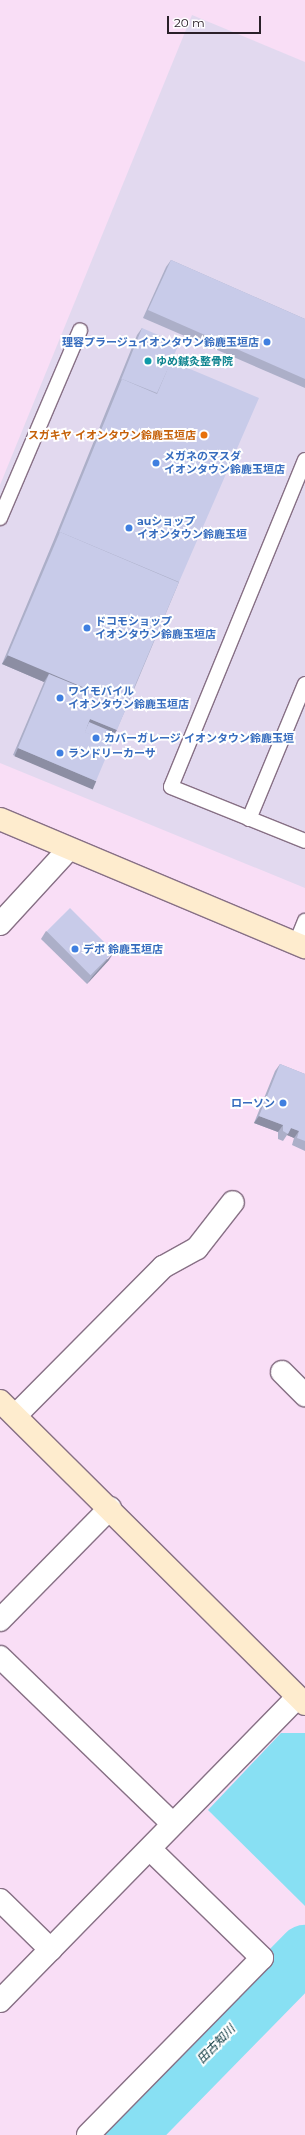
<!DOCTYPE html>
<html>
<head>
<meta charset="utf-8">
<style>
	body { margin:0 }
	#map { position:relative; width:305px; height:2135px; overflow:hidden; background:#f9def6; font-family:Montserrat,"Noto Sans JP",sans-serif }
	div>[style] { position:absolute }
	.commercial>* { inset:0; background:#e2d9ef }
	.water>* { inset:0; background:#88e0f3 }
	.river>* { height:56px; margin:-28px; padding:0 28px; transform-origin:28px; border-radius:28px; background:#88e0f3 }
	.roads { filter:drop-shadow(1px 0 #877085) drop-shadow(-1px 0 #877085) drop-shadow(0 1px #877085) drop-shadow(0 -1px #877085) }
	.lane>* { height:14px; margin:-7px; padding:0 7px; transform-origin:7px; border-radius:7px; background:#fff }
	.street>* { height:22px; margin:-11px; padding:0 11px; transform-origin:11px; border-radius:11px; background:#fff }
	.secondary>* { height:22px; margin:-11px; padding:0 11px; transform-origin:11px; border-radius:11px; background:#feecce }
	.wall>* { inset:0; background:#acafc8 }
	.shaded-wall>* { inset:0; background:#8c8ea3; transform-origin:0 0 }
	.building>* { inset:0; background:#c8cbe9; transform-origin:0 0 }
	.dots>* { width:11px; height:11px; translate:-50% -50%; box-sizing:border-box; border:2px solid #fff; border-radius:50% }
	span { translate:-50% -50%; white-space:nowrap; text-align:center; line-height:1.15; -webkit-text-stroke:4px #fff; paint-order:stroke }
	.shop-label { font-size:11px; color:#366cbe; font-weight:700 }
	.right { translate:-100% -50%; text-align:right }
	.left { translate:0 -50%; text-align:left }
	.culture-label { font-size:11px; color:#0d838f; font-weight:700 }
	.food-label { font-size:11px; color:#c56008; font-weight:700 }
	.water-label { font-size:12px; color:#033038; font-style:italic }
	.scale { position:absolute; left:167px; top:16px; width:94px; height:18px; box-sizing:border-box; border:2px solid #2a2029; border-top:0; padding-left:5px; font-size:12px; line-height:14px; white-space:nowrap; color:#2a2029; -webkit-text-stroke:3px #fff; paint-order:stroke }
</style>
</head>
<body>
<div id="map">
	<div class="commercial">
		<i style="clip-path:polygon(192px 15px,305px 62px,305px 888px,0 763px,0 485px)"></i>
	</div>
	<div class="water">
		<i style="clip-path:polygon(281px 1733px,305px 1733px,305px 1906px,208px 1810px)"></i>
	</div>
	<div class="river">
		<i style="left:127px;top:2135px;width:255px;rotate:-45.6deg"></i>
	</div>
	<div class="roads">
		<div class="lane">
			<i style="left:305px;top:460px;width:353px;rotate:112.3deg"></i>
			<i style="left:171px;top:787px;width:144px;rotate:21.9deg"></i>
			<i style="left:0;top:518px;width:204px;rotate:-66.9deg"></i>
			<i style="left:249px;top:819px;width:146px;rotate:-67.5deg"></i>
			<i style="left:296px;top:943px;width:24px;rotate:-68deg"></i>
		</div>
		<div class="street">
			<i style="left:0;top:924px;width:102px;rotate:-47.4deg"></i>
			<i style="left:282px;top:1372px;width:33px;rotate:45deg"></i>
			<i style="left:16px;top:1415px;width:209px;rotate:-45.2deg"></i>
			<i style="left:163px;top:1267px;width:39px;rotate:-29deg"></i>
			<i style="left:197px;top:1248px;width:58px;rotate:-52deg"></i>
			<i style="left:0;top:1620px;width:157px;rotate:-45.5deg"></i>
			<i style="left:0;top:1657px;width:240px;rotate:44deg"></i>
			<i style="left:0;top:1900px;width:71px;rotate:44.4deg"></i>
			<i style="left:0;top:2001px;width:424px;rotate:-45.6deg"></i>
			<i style="left:88px;top:2135px;width:248px;rotate:-45.5deg"></i>
			<i style="left:262px;top:1958px;width:156px;rotate:-135.8deg"></i>
		</div>
		<div class="secondary">
			<i style="left:0;top:819px;width:331px;rotate:22.8deg"></i>
			<i style="left:0;top:1401px;width:430px;rotate:44.8deg"></i>
		</div>
	</div>
	<div class="wall">
		<i style="clip-path:polygon(171px 260px,305px 319px,305px 388px,143px 318px,166px 267px)"></i>
		<i style="clip-path:polygon(142px 328px,171px 361px,179px 582px,127px 706px,91px 788px,13px 755px,44px 682px,2px 664px,53px 542px,137px 335px)"></i>
		<i style="clip-path:polygon(46px 931px,109px 960px,87px 984px,41px 939px)"></i>
		<i style="clip-path:polygon(280px 1064px,305px 1074px,305px 1151px,292px 1145px,294px 1138px,287px 1135px,283px 1141px,278px 1139px,278px 1132px,254px 1123px,275px 1071px)"></i>
	</div>
	<div class="shaded-wall">
		<i style="clip-path:polygon(8px 655px,128px 704px,122px 714px,49px 674px,44px 682px,2px 664px)"></i>
		<i style="clip-path:polygon(90px 719px,117px 730px,112px 737px,86px 727px)"></i>
		<i style="left:18px;top:748px;width:85px;height:9px;rotate:23deg"></i>
		<i style="clip-path:polygon(114px 952px,109px 960px,87px 984px,92px 977px)"></i>
		<i style="clip-path:polygon(259px 1116px,283px 1125px,278px 1132px,254px 1123px)"></i>
		<i style="clip-path:polygon(291px 1128px,299px 1131px,294px 1138px,287px 1135px)"></i>
	</div>
	<div class="building">
		<i style="clip-path:polygon(171px 260px,305px 319px,305px 379px,148px 310px)"></i>
		<i style="clip-path:polygon(142px 328px,179px 344px,157px 393px,122px 379px,121px 380px)"></i>
		<i style="clip-path:polygon(171px 361px,259px 398px,179px 582px,60px 532px,59px 533px,122px 379px,157px 394px)"></i>
		<i style="left:60px;top:532px;width:129px;height:134px;rotate:23deg"></i>
		<i style="clip-path:polygon(49px 674px,127px 706px,117px 730px,90px 719px,85px 732px,112px 743px,96px 781px,18px 748px)"></i>
		<i style="left:89px;top:722px;width:28px;height:11px;rotate:23deg"></i>
		<i style="left:70px;top:908px;width:62px;height:33px;rotate:45deg"></i>
		<i style="clip-path:polygon(280px 1064px,305px 1074px,305px 1141px,297px 1138px,299px 1131px,291px 1128px,288px 1134px,283px 1131px,283px 1125px,259px 1116px)"></i>
	</div>
	<div class="dots">
		<i style="left:267px;top:342px;background:#3f7fe0"></i>
		<i style="left:148px;top:361px;background:#0f9aa8"></i>
		<i style="left:204px;top:435px;background:#e8710a"></i>
		<i style="left:156px;top:463px;background:#3f7fe0"></i>
		<i style="left:129px;top:528px;background:#3f7fe0"></i>
		<i style="left:87px;top:628px;background:#3f7fe0"></i>
		<i style="left:60px;top:698px;background:#3f7fe0"></i>
		<i style="left:96px;top:738px;background:#3f7fe0"></i>
		<i style="left:60px;top:753px;background:#3f7fe0"></i>
		<i style="left:75px;top:949px;background:#3f7fe0"></i>
		<i style="left:283px;top:1103px;background:#3f7fe0"></i>
	</div>
	<div class="shop-label">
		<span class="right" style="left:259px;top:342px">理容プラージュイオンタウン鈴鹿玉垣店</span>
		<span class="left" style="left:164px;top:463px">メガネのマスダ<br>イオンタウン鈴鹿玉垣店</span>
		<span class="left" style="left:137px;top:528px">auショップ<br>イオンタウン鈴鹿玉垣</span>
		<span class="left" style="left:95px;top:628px">ドコモショップ<br>イオンタウン鈴鹿玉垣店</span>
		<span class="left" style="left:68px;top:698px">ワイモバイル<br>イオンタウン鈴鹿玉垣店</span>
		<span class="left" style="left:104px;top:738px">カバーガレージ イオンタウン鈴鹿玉垣</span>
		<span class="left" style="left:68px;top:753px">ランドリーカーサ</span>
		<span class="left" style="left:83px;top:949px">デポ 鈴鹿玉垣店</span>
		<span class="right" style="left:275px;top:1103px">ローソン</span>
	</div>
	<div class="culture-label">
		<span class="left" style="left:156px;top:361px">ゆめ鍼灸整骨院</span>
	</div>
	<div class="food-label">
		<span class="right" style="left:196px;top:435px">スガキヤ イオンタウン鈴鹿玉垣店</span>
	</div>
	<div class="water-label">
		<span style="left:216px;top:2044px;rotate:-46deg">田古知川</span>
	</div>
	<div class="scale">20 m</div>
</div>
</body>
</html>
